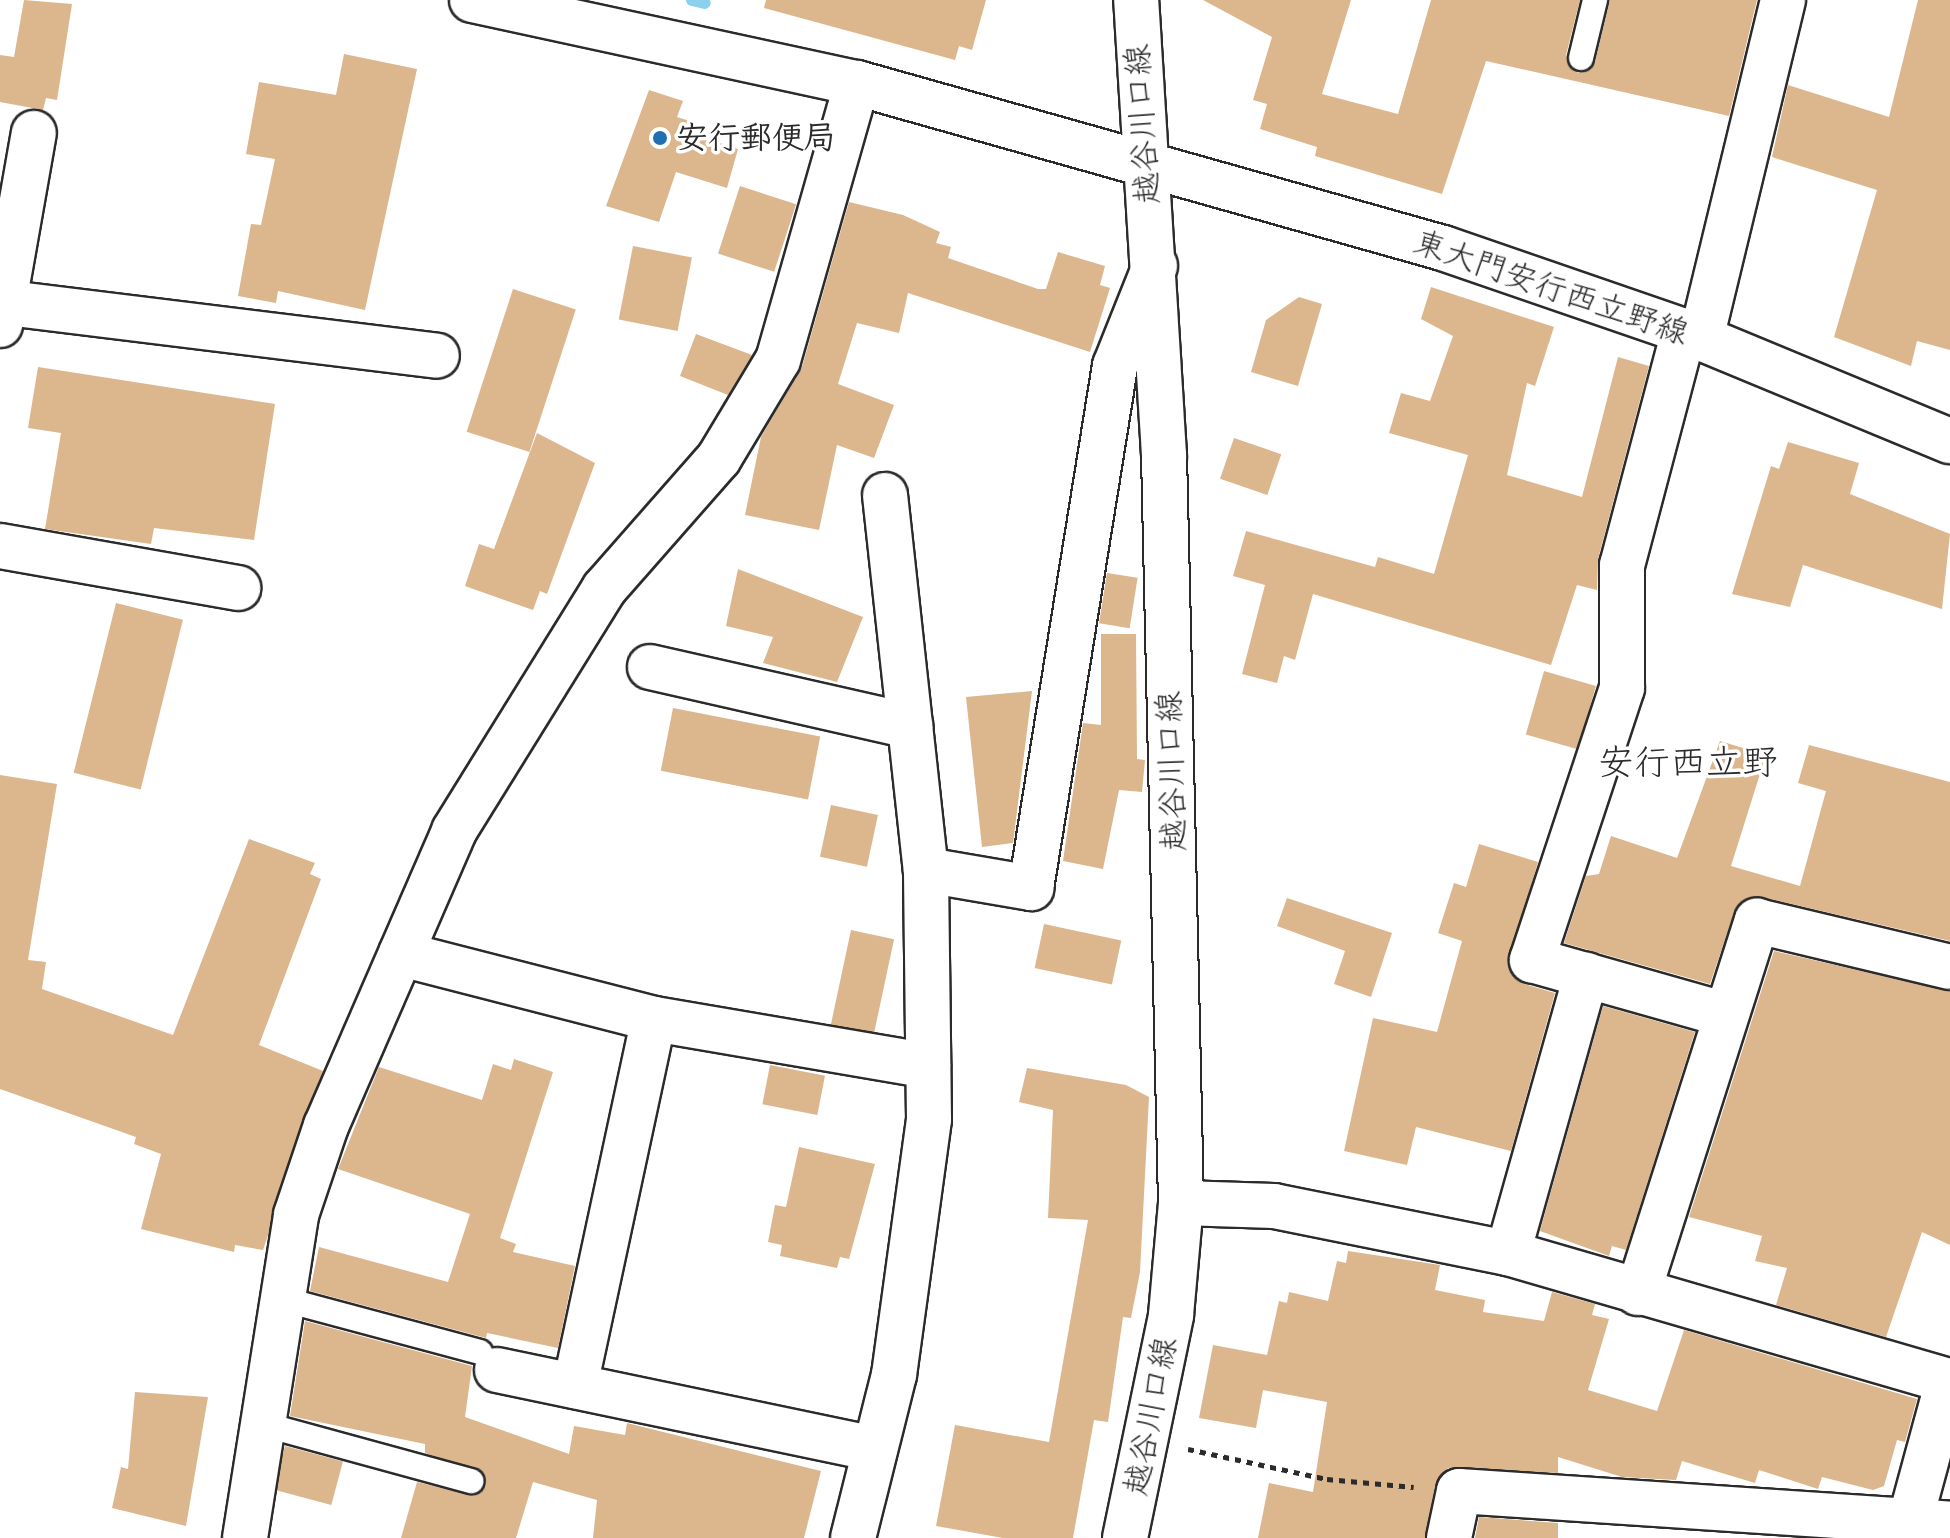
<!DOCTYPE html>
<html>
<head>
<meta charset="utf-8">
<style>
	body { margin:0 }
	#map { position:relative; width:1950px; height:1538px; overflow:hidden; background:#fff; font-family:Caveat,"Klee One",sans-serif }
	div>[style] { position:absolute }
	.stream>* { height:12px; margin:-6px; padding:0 6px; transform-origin:6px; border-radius:6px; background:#8bd1ed }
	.building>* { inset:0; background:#dcb68d; transform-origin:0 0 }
	.path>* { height:5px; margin-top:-2.5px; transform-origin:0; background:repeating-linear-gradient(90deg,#2b2b2b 0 6px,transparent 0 12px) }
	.roads { filter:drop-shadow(2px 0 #2b2b2b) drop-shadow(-2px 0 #2b2b2b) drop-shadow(0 2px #2b2b2b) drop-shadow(0 -2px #2b2b2b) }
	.lane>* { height:24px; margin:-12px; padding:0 12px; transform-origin:12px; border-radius:12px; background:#fff }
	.street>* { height:44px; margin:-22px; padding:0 22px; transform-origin:22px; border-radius:22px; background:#fff }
	.secondary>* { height:44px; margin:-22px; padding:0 22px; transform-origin:22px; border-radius:22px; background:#fff }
	.dots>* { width:22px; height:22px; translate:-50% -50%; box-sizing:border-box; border:4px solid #fff; border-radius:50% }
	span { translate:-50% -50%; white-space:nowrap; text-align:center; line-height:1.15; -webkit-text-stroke:7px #fff; paint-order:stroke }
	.street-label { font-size:32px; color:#2b2b2b }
	.poi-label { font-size:32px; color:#2b2b2b; font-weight:700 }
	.left { translate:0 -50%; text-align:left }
	.quarter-label { font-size:36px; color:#2b2b2b }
</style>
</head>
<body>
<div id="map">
	<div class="stream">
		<i style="left:692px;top:0;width:13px;rotate:13deg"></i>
	</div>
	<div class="building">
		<i style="clip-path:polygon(24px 0,72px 4px,57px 100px,46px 98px,43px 110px,0 102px,0 55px,14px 57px)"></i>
		<i style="clip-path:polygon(766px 0,986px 0,972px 50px,959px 46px,955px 60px,764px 8px)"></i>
		<i style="clip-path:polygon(1203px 0,1351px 0,1322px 94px,1398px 114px,1431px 0,1580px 0,1566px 55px,1578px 73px,1595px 62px,1610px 0,1757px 0,1729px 116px,1486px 61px,1442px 194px,1315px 156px,1317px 147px,1260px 129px,1267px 104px,1253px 100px,1272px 37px)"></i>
		<i style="clip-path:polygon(1918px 0,1950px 0,1950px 350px,1917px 341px,1911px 366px,1834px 337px,1877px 190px,1772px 157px,1788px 85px,1889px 117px)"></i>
		<i style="clip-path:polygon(344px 54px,417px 69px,365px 310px,278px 291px,276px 303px,238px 296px,251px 224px,261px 225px,275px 159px,246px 154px,259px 82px,336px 95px)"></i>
		<i style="clip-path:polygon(649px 90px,683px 101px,677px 117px,693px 122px,689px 133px,738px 149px,727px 188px,676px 172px,659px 222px,606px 206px)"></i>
		<i style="left:740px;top:186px;width:59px;height:71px;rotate:18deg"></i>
		<i style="clip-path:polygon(849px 202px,903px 215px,940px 232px,936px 243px,951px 247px,948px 258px,1038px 289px,1046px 289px,1058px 252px,1105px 266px,1100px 285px,1110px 288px,1090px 352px,908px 293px,899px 333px,857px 323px,838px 384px,894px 405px,874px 458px,837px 445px,819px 530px,745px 515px,761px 437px,802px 367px)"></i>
		<i style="left:633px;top:246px;width:60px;height:75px;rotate:11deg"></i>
		<i style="clip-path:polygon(1431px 287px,1554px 327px,1535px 386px,1527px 383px,1507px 475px,1582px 497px,1618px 357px,1649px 366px,1598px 559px,1597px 590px,1577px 585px,1551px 665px,1313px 594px,1295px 660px,1284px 656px,1277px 683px,1242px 674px,1265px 585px,1233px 576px,1246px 531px,1375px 567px,1378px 557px,1434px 574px,1468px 455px,1389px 433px,1401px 393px,1430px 401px,1453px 336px,1421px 319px)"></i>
		<i style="left:513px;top:289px;width:66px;height:150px;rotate:18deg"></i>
		<i style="clip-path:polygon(1299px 297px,1322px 304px,1298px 386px,1251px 372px,1266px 320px)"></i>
		<i style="clip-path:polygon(696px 334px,752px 355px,728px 395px,680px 376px)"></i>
		<i style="clip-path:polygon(38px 367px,275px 404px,254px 540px,154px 528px,151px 544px,45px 529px,61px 433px,28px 428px)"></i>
		<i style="clip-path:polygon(537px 433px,595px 463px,547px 594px,540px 591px,533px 610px,465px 586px,479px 544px,494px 549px)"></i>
		<i style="left:1234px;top:438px;width:50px;height:43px;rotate:19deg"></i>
		<i style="clip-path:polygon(1788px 442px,1859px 463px,1850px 494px,1950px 534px,1942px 609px,1803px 565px,1790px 607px,1732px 594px,1771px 466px,1779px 469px)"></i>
		<i style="clip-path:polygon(738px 569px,863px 617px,837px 682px,763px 663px,773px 637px,726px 626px)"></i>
		<i style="left:1107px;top:573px;width:31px;height:51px;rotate:9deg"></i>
		<i style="left:116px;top:603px;width:69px;height:175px;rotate:14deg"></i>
		<i style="clip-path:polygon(1101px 634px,1136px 634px,1137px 759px,1145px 760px,1142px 792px,1119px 790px,1103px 869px,1063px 861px,1083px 723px,1101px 725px)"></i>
		<i style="left:1544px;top:671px;width:54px;height:66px;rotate:16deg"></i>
		<i style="clip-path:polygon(1032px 691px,1013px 843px,982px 847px,966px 697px)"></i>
		<i style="left:673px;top:708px;width:150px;height:64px;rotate:11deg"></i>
		<i style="clip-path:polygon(1720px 741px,1766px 755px,1731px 866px,1800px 886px,1826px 791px,1798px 783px,1809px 745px,1950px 782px,1950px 941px,1762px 897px,1734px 913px,1710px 984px,1564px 943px,1586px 876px,1599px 874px,1611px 836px,1677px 858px)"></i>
		<i style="clip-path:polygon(0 775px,57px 784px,28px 960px,46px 962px,42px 989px,173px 1035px,249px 839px,315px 863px,310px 874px,321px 879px,259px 1045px,323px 1071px,263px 1250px,235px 1245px,234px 1252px,141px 1229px,161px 1154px,134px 1144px,136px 1137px,0 1089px)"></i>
		<i style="left:831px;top:805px;width:48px;height:53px;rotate:12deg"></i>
		<i style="clip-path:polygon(1479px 844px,1538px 862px,1508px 965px,1524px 984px,1555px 993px,1511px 1151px,1416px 1127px,1407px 1165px,1344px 1151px,1373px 1018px,1437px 1032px,1462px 941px,1438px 933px,1454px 883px,1466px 887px)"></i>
		<i style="clip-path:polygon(1287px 898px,1392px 933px,1371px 997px,1334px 984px,1345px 951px,1277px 926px)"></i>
		<i style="left:1044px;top:924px;width:79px;height:45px;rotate:12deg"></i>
		<i style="left:851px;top:930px;width:44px;height:97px;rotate:12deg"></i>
		<i style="clip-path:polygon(1774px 951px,1950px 991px,1950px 1245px,1922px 1232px,1886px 1337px,1776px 1305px,1787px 1268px,1755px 1261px,1762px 1236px,1689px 1217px)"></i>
		<i style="clip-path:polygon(1603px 1006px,1695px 1032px,1626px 1250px,1612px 1246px,1609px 1256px,1540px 1231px)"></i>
		<i style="clip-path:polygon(514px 1059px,553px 1072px,500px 1238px,516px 1244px,513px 1252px,575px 1266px,558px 1348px,487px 1333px,486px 1338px,310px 1291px,319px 1247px,448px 1282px,470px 1214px,338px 1169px,379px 1067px,482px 1100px,493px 1064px,511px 1070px)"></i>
		<i style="left:770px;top:1065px;width:56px;height:40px;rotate:11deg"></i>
		<i style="clip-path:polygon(1027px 1068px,1126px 1085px,1149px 1097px,1140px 1272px,1131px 1318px,1123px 1317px,1108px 1422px,1094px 1420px,1073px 1538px,1003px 1538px,936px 1526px,955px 1425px,1049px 1442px,1088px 1220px,1048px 1218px,1053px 1110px,1019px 1102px)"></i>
		<i style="clip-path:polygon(799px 1147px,875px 1164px,849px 1259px,840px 1257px,837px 1268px,780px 1256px,782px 1245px,768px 1242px,775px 1205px,786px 1207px)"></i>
		<i style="clip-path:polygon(1348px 1251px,1440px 1265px,1435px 1290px,1485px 1300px,1483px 1312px,1544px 1321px,1552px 1292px,1595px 1304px,1592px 1315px,1609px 1319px,1588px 1390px,1657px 1411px,1684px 1330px,1917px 1399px,1905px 1442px,1897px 1440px,1884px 1486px,1873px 1490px,1822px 1477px,1818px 1489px,1759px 1470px,1755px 1483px,1682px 1461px,1676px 1480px,1622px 1477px,1558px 1457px,1558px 1473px,1448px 1468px,1435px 1486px,1425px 1538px,1258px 1538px,1269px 1483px,1313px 1492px,1327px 1402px,1263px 1390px,1256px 1428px,1199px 1418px,1213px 1345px,1267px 1355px,1279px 1301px,1287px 1303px,1289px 1292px,1328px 1301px,1337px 1261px,1346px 1263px)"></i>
		<i style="clip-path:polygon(305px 1321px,472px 1366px,465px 1417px,569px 1454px,574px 1426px,625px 1435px,627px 1423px,821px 1471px,804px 1538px,593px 1538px,597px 1500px,533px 1482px,516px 1538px,401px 1538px,417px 1482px,474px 1496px,485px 1476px,425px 1453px,425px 1444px,290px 1416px)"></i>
		<i style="clip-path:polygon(135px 1392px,208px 1397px,186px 1526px,112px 1508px,121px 1467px,128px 1469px)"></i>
		<i style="left:285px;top:1446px;width:60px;height:45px;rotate:15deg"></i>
		<i style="clip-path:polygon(1479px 1517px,1558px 1523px,1558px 1538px,1475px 1538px)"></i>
	</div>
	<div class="path">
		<i style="left:1188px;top:1449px;width:142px;rotate:12.2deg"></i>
		<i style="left:1327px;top:1479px;width:87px;rotate:5.3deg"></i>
	</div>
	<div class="roads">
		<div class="lane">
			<i style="left:1581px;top:58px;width:60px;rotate:-76.4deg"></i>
			<i style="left:282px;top:1299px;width:205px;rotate:15deg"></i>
			<i style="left:266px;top:1425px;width:213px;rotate:15.3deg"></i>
		</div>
		<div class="street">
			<i style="left:0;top:302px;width:440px;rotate:7deg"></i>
			<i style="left:0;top:325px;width:195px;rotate:-80deg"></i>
			<i style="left:1684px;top:331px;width:242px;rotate:104.8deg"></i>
			<i style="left:1622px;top:565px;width:123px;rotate:90deg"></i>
			<i style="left:1622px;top:688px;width:287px;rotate:108.3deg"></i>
			<i style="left:1532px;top:960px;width:198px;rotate:15.8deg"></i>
			<i style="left:1701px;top:339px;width:349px;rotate:-76.4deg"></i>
			<i style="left:885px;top:495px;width:377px;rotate:83.8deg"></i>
			<i style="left:0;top:546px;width:242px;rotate:10deg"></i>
			<i style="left:650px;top:667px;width:267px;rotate:12.8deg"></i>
			<i style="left:401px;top:954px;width:261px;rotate:14.4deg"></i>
			<i style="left:654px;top:1019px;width:278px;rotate:9.7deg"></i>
			<i style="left:1181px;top:1203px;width:93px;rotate:1.8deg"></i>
			<i style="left:1274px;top:1206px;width:239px;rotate:11.4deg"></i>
			<i style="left:1508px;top:1253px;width:458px;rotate:16.2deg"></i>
			<i style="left:1948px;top:1381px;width:145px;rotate:105.2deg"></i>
			<i style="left:1508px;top:1253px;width:289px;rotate:-74.3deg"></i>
			<i style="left:1638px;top:1293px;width:391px;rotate:-72.3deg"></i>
			<i style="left:1757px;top:921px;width:198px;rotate:13.4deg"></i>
			<i style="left:497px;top:1370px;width:386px;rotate:11.8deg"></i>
			<i style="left:575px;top:1386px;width:375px;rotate:-77.9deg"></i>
			<i style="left:245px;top:1538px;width:327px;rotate:-81deg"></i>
			<i style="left:296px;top:1215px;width:94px;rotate:-71.4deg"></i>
			<i style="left:326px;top:1126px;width:322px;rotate:-66.5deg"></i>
			<i style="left:454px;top:831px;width:285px;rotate:-58.2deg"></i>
			<i style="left:604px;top:589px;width:174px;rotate:-48.7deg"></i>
			<i style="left:719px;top:458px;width:114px;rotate:-59deg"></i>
			<i style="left:778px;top:360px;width:288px;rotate:-74.1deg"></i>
			<i style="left:853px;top:1538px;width:168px;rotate:-75.9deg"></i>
			<i style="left:894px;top:1375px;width:258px;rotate:-82.2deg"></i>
			<i style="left:929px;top:1119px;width:249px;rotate:-90.7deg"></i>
			<i style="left:926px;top:870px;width:107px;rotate:9.7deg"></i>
			<i style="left:1031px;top:888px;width:529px;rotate:-80.86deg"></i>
			<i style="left:1115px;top:366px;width:108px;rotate:-68.2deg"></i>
			<i style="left:1449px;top:1538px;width:48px;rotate:-78deg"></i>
			<i style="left:1459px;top:1491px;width:492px;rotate:3.8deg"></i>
		</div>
		<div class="secondary">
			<i style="left:472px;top:0;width:394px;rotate:12.2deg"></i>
			<i style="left:857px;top:83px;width:609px;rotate:15.73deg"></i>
			<i style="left:1443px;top:248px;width:255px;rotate:19deg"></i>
			<i style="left:1684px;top:331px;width:288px;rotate:22.5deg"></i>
			<i style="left:1125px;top:1538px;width:228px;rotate:-78.3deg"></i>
			<i style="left:1171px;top:1315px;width:112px;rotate:-84.9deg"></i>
			<i style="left:1181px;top:1203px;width:748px;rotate:-91.3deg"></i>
			<i style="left:1164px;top:455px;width:456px;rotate:-93.5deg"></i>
		</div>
	</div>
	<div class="dots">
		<i style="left:660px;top:138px;background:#1f6fb2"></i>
	</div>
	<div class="street-label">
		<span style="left:1143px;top:124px;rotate:-94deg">越谷川口線</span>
		<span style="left:1551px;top:288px;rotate:19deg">東大門安行西立野線</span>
		<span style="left:1172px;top:771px;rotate:-92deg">越谷川口線</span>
		<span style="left:1151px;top:1416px;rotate:-79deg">越谷川口線</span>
	</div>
	<div class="poi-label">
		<span class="left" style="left:676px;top:138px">安行郵便局</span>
	</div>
	<div class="quarter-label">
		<span style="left:1688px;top:763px">安行西立野</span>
	</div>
</div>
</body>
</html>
